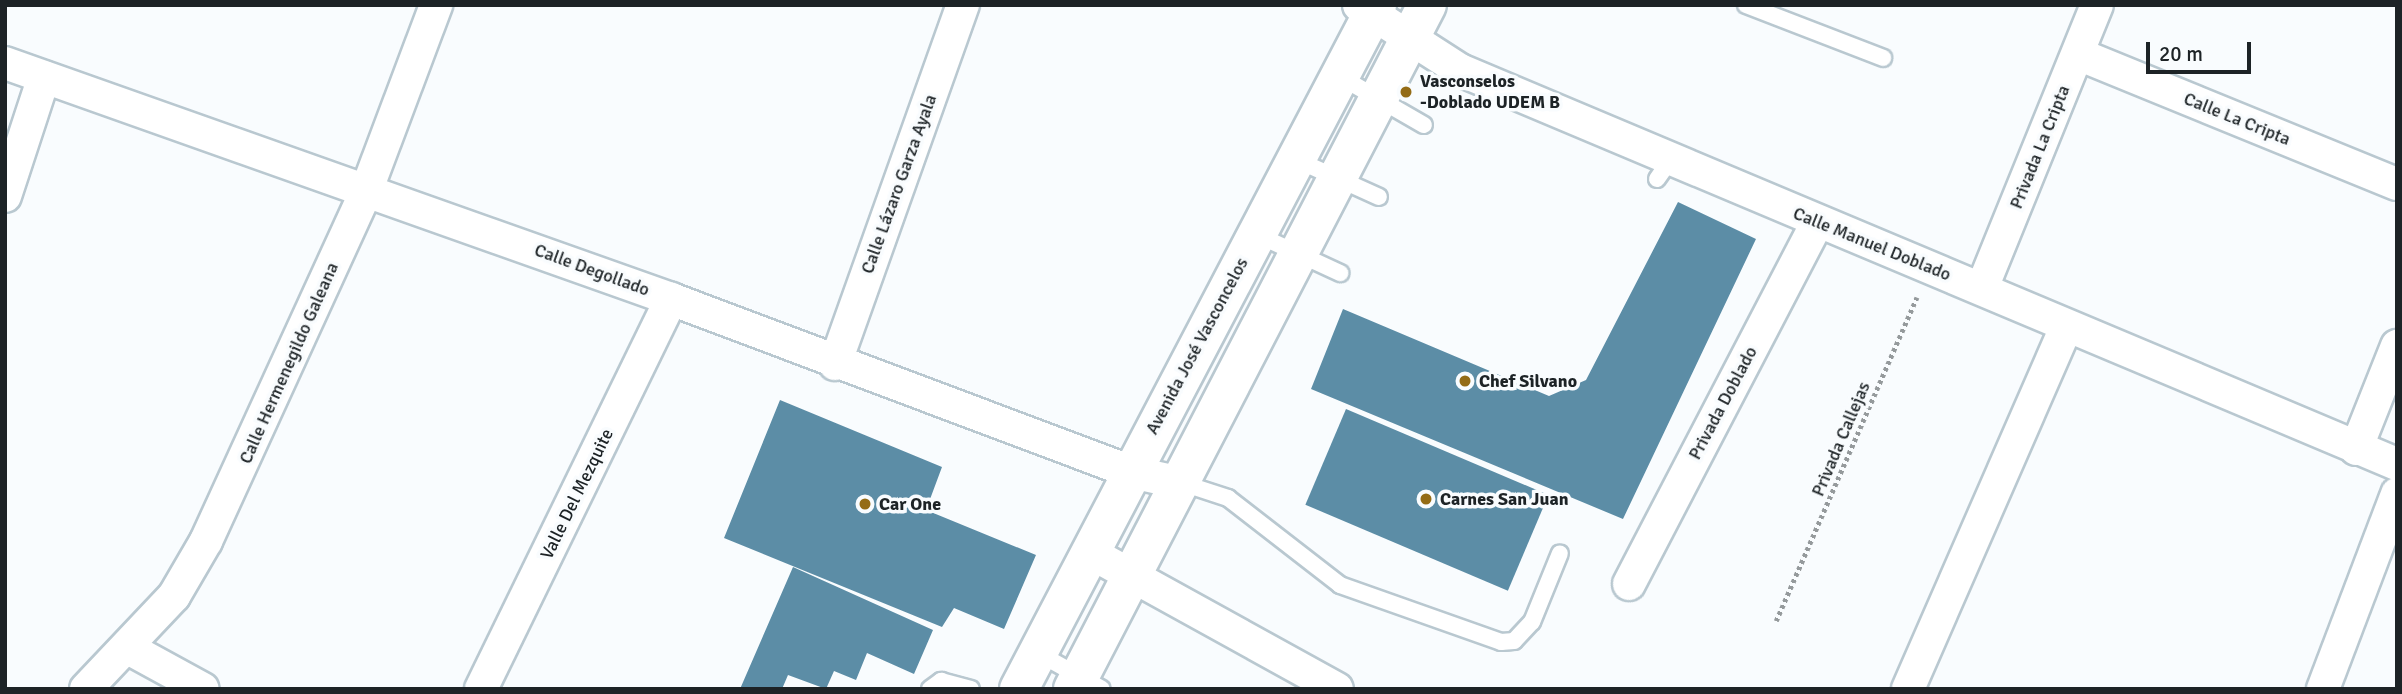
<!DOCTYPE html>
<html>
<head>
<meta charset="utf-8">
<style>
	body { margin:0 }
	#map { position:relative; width:2402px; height:694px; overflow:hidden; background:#f9fcfe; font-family:Signika,sans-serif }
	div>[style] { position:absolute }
	.building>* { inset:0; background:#5c8da6; transform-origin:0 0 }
	.path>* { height:4.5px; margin-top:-2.25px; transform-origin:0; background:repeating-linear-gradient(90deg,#959a9c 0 3.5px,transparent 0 7px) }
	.roads { filter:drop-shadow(2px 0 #b9c8d0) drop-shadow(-2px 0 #b9c8d0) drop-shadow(0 2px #b9c8d0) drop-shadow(0 -2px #b9c8d0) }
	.service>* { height:16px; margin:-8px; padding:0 8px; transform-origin:8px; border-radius:8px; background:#fff }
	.minor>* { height:32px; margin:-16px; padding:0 16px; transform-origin:16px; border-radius:16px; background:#fff }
	.secondary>* { height:38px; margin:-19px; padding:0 19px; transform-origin:19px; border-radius:19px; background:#fff }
	.dots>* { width:19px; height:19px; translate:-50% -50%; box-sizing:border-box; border:4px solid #f9fcfe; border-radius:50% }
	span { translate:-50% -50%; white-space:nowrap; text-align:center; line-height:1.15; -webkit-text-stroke:7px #f9fcfe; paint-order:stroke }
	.poi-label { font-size:18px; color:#1d2326; font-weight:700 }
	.left { translate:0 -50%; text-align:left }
	.street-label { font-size:18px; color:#1d2326 }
	.frame { position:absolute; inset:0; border:7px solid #1d2326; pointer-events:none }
	.scale { position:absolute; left:2146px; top:42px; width:105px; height:32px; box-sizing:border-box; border:4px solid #1d2326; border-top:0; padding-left:9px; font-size:21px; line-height:24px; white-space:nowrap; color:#1d2326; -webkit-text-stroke:5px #f9fcfe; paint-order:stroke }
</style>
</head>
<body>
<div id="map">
	<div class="building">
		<i style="clip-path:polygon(1678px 202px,1756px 239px,1623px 519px,1311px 389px,1343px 309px,1549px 396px,1586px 380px)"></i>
		<i style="clip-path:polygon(780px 400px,942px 467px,926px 510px,1036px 555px,1004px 629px,954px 608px,942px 627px,724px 538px)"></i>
		<i style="left:1346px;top:409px;width:220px;height:104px;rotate:23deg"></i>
		<i style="clip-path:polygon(793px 567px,933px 630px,914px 674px,867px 653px,856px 680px,834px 671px,826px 689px,788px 675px,782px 689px,740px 689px)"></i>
	</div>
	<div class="path">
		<i style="left:1776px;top:621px;width:353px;rotate:-66.5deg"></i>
	</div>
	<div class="roads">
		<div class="service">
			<i style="left:1746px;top:5px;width:147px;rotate:21.1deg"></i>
			<i style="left:1339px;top:76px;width:98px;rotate:30deg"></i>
			<i style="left:1295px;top:159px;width:92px;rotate:24.3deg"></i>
			<i style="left:1657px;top:179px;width:24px;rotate:-55deg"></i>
			<i style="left:1256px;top:234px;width:93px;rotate:24.9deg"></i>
			<i style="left:1179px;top:482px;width:52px;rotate:18.1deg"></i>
			<i style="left:1228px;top:498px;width:142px;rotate:37.8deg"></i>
			<i style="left:1340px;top:585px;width:171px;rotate:19.5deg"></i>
			<i style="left:1501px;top:642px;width:13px;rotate:-4deg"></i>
			<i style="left:1514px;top:641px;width:26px;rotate:-47deg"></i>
			<i style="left:1532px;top:622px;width:74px;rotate:-67.9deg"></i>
			<i style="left:1038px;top:653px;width:73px;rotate:29.4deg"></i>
			<i style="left:930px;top:689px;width:14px;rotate:-36deg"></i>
			<i style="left:941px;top:681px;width:31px;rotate:15deg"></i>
		</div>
		<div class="minor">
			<i style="left:1359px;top:5px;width:120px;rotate:32.8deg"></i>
			<i style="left:1460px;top:70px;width:1016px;rotate:22.81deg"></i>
			<i style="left:2078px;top:54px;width:344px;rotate:22.2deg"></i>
			<i style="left:5px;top:63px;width:707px;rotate:19.51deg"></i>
			<i style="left:671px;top:299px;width:491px;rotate:20.6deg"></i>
			<i style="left:1131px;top:472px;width:47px;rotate:12.3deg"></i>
			<i style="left:5px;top:196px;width:125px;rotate:-71.9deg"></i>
			<i style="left:1982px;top:288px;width:305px;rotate:-67.9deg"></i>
			<i style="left:835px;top:364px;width:381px;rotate:-70.4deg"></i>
			<i style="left:2356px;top:449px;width:111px;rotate:-68.3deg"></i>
			<i style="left:1089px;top:552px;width:283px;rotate:28.9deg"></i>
			<i style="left:1629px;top:584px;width:407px;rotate:-62.5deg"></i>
			<i style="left:128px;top:648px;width:85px;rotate:28.7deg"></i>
			<i style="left:86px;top:689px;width:128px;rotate:-46.6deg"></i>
			<i style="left:174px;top:596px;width:64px;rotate:-59.8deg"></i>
			<i style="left:206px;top:541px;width:387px;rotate:-65.4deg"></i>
			<i style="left:367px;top:189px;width:197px;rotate:-69.4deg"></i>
			<i style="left:481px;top:689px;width:434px;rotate:-64deg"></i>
			<i style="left:1908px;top:689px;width:395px;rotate:-66.4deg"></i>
			<i style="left:2323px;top:689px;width:209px;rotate:-69.2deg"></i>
		</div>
		<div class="secondary">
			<i style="left:1019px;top:689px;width:772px;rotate:-62.37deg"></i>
			<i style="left:1073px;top:689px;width:770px;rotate:-62.64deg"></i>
		</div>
	</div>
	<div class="dots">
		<i style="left:1406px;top:92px;background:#946c16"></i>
		<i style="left:1465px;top:381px;background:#946c16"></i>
		<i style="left:1426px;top:499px;background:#946c16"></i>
		<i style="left:865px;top:504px;background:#946c16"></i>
	</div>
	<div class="poi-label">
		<span class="left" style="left:1420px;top:92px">Vasconselos<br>-Doblado UDEM B</span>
		<span class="left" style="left:1479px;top:381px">Chef Silvano</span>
		<span class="left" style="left:1440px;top:499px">Carnes San Juan</span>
		<span class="left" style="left:879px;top:504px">Car One</span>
	</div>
	<div class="street-label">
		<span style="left:2237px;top:119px;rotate:22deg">Calle La Cripta</span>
		<span style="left:2040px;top:147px;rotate:-68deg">Privada La Cripta</span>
		<span style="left:899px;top:184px;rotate:-70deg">Calle Lázaro Garza Ayala</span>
		<span style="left:1872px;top:244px;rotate:22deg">Calle Manuel Doblado</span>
		<span style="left:592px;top:270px;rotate:20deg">Calle Degollado</span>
		<span style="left:1197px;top:346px;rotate:-62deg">Avenida José Vasconcelos</span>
		<span style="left:289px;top:363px;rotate:-66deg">Calle Hermenegildo Galeana</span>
		<span style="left:1723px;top:403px;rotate:-62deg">Privada Doblado</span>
		<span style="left:1841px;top:439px;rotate:-67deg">Privada Callejas</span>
		<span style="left:577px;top:494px;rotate:-64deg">Valle Del Mezquite</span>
	</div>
	<div class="frame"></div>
	<div class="scale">20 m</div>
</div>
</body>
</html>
